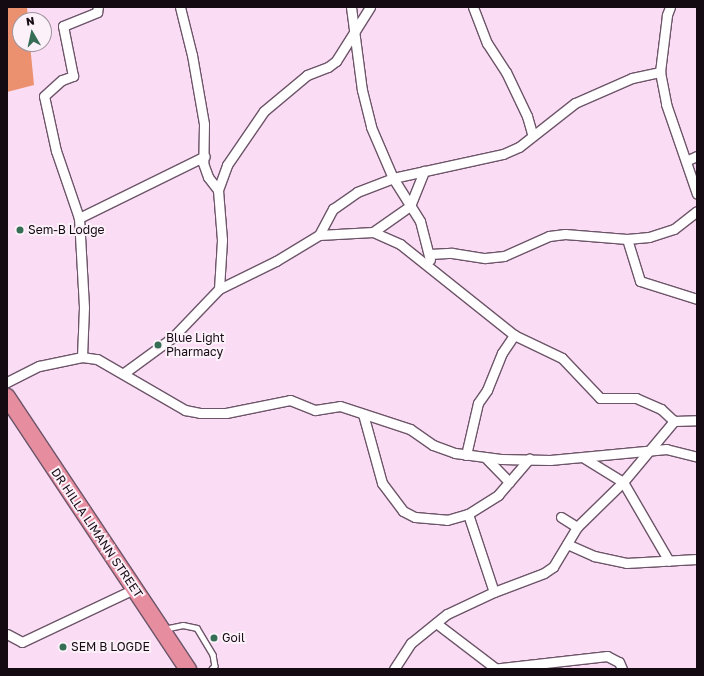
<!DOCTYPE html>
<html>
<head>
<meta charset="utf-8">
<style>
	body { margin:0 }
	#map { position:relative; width:704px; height:676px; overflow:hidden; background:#fadcf4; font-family:"Golos Text",sans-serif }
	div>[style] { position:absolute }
	.forest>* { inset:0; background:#eb9170 }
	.roads { filter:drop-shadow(1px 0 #6d5569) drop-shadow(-1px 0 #6d5569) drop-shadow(0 1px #6d5569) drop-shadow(0 -1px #6d5569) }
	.lane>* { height:4.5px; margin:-2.25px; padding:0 2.25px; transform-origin:2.25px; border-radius:2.25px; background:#fff }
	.street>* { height:9px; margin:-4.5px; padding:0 4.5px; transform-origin:4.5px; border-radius:4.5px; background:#fff }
	.highway>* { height:16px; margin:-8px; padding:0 8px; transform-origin:8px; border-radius:8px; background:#e68d9f }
	.dots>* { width:11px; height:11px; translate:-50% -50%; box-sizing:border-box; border:2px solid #fcf0f9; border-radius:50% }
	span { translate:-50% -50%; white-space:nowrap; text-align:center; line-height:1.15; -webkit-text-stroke:4px #fcf0f9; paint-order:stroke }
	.poi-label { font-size:12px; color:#140a12 }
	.left { translate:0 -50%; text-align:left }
	.street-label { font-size:12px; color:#140a12 }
	.frame { position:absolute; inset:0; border:8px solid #140a12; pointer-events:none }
	.north { position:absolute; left:12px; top:12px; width:40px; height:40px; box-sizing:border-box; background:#fcf0f9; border:1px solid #9f949d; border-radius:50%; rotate:351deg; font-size:11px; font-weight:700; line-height:16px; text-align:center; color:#140a12 }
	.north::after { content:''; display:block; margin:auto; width:14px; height:18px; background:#356d55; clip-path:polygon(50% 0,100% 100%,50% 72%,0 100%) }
</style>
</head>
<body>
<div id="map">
	<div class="forest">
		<i style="clip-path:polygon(7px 7px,27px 7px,28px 20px,20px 20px,20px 44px,30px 44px,34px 85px,7px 92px)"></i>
	</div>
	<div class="roads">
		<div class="lane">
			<i style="left:164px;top:629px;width:19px;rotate:-12deg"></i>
			<i style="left:183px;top:625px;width:14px;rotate:12deg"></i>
			<i style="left:197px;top:628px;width:31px;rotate:59deg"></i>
			<i style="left:213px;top:655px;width:11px;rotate:80deg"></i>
			<i style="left:215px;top:666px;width:4px;rotate:135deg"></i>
		</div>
		<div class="street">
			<i style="left:180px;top:7px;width:49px;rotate:76deg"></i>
			<i style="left:192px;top:55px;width:70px;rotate:80.1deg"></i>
			<i style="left:204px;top:124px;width:39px;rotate:91deg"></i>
			<i style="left:203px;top:163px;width:15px;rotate:70deg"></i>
			<i style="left:208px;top:177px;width:16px;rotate:52deg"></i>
			<i style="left:218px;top:190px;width:50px;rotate:85.4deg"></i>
			<i style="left:222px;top:240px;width:49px;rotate:93.5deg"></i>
			<i style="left:351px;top:7px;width:84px;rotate:82.5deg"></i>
			<i style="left:362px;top:90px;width:38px;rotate:76deg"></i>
			<i style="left:371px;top:127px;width:56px;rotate:66.7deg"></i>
			<i style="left:393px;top:178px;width:51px;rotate:57.9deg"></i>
			<i style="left:420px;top:221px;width:40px;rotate:75.6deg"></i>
			<i style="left:473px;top:7px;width:39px;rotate:69deg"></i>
			<i style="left:487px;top:43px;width:35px;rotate:57deg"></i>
			<i style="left:506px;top:72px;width:49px;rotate:64.5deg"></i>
			<i style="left:527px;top:116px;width:19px;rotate:74deg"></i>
			<i style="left:670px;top:7px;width:9px;rotate:111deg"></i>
			<i style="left:667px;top:15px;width:57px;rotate:97deg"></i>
			<i style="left:660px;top:72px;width:33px;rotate:79deg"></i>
			<i style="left:666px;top:104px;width:95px;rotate:71deg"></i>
			<i style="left:688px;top:160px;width:10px;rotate:-24deg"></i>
			<i style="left:218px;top:190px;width:27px;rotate:-70deg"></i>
			<i style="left:227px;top:165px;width:65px;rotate:-55.6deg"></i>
			<i style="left:264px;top:111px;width:56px;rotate:-39.9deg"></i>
			<i style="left:307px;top:75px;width:22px;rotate:-21deg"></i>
			<i style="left:328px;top:67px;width:10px;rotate:-37deg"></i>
			<i style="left:336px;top:61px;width:64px;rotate:-57.8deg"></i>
			<i style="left:79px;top:218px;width:140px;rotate:-26.2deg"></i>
			<i style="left:373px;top:232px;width:45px;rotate:-35.1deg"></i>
			<i style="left:410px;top:206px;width:38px;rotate:-68deg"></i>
			<i style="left:319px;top:235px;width:30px;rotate:-62deg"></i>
			<i style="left:333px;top:209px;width:29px;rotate:-35deg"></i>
			<i style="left:357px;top:192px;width:39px;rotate:-21deg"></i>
			<i style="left:393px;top:178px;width:113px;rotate:-12.3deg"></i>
			<i style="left:503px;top:154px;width:17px;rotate:-24deg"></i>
			<i style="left:519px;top:147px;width:71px;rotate:-38.2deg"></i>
			<i style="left:575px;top:103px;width:62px;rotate:-23.7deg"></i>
			<i style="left:632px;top:78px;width:29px;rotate:-12deg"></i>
			<i style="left:627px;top:239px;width:44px;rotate:72.8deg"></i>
			<i style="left:640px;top:281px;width:60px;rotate:17.5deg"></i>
			<i style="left:430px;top:254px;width:22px;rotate:-3deg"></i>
			<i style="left:452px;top:253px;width:33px;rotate:9deg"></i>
			<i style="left:485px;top:258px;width:19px;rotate:-6deg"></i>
			<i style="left:504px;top:256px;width:49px;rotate:-24deg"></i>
			<i style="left:549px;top:236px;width:16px;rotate:-7deg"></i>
			<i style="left:565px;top:234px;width:62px;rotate:4.6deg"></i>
			<i style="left:627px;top:239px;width:22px;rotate:-5deg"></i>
			<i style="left:649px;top:237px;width:26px;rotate:-18deg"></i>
			<i style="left:674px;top:229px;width:29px;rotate:-38deg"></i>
			<i style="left:82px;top:357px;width:50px;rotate:-87.7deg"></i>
			<i style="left:84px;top:307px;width:89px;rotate:-93.2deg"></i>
			<i style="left:79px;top:218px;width:71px;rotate:-108.9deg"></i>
			<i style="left:56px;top:151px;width:56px;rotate:-102.3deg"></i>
			<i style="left:44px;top:96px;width:24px;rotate:-42deg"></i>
			<i style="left:62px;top:80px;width:12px;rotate:-20deg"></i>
			<i style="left:73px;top:76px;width:51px;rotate:-101.3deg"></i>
			<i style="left:63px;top:26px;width:37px;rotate:-22deg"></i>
			<i style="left:97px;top:12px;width:5px;rotate:-79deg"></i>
			<i style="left:124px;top:373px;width:59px;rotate:-36.1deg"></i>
			<i style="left:172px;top:338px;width:68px;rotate:-46.2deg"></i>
			<i style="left:219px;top:289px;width:64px;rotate:-26.2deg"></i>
			<i style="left:276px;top:261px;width:50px;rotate:-31.2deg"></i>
			<i style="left:319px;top:235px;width:54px;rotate:-3.2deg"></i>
			<i style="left:373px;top:232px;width:30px;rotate:24deg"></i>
			<i style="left:400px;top:244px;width:146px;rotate:38.6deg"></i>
			<i style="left:514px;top:335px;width:53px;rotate:25.6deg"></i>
			<i style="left:562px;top:358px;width:55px;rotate:46.5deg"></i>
			<i style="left:600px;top:398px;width:36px"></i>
			<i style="left:636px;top:398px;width:27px;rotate:24deg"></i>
			<i style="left:661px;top:409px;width:18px;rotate:43deg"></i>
			<i style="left:674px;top:421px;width:23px;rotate:-2deg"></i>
			<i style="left:7px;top:382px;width:36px;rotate:-27deg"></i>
			<i style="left:39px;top:366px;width:44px;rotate:-11.8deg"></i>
			<i style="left:82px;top:357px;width:15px;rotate:8deg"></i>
			<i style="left:97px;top:359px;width:102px;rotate:30.1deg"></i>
			<i style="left:185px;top:410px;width:15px;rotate:11deg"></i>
			<i style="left:200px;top:413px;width:26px"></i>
			<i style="left:226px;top:413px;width:65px;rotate:-11.5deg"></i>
			<i style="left:290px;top:400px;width:27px;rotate:22deg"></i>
			<i style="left:315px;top:410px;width:25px;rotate:-9deg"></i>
			<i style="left:340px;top:406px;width:74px;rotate:18.2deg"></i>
			<i style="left:410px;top:429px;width:28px;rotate:35deg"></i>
			<i style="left:433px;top:445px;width:23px;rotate:20deg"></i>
			<i style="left:455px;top:453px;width:46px;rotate:7.4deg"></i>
			<i style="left:501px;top:459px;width:49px;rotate:1.2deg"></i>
			<i style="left:550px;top:460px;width:117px;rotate:-5.4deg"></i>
			<i style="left:666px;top:449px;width:32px;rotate:14deg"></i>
			<i style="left:363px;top:414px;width:72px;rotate:74.6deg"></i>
			<i style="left:382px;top:483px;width:35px;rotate:53deg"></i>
			<i style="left:403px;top:511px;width:13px;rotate:27deg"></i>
			<i style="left:415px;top:517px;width:32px;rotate:5deg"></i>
			<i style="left:447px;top:520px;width:22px;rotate:-16deg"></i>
			<i style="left:468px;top:514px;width:36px;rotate:-32deg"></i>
			<i style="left:498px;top:495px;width:48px;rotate:-49.3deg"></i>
			<i style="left:466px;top:455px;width:53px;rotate:-77deg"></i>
			<i style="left:478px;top:403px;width:16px;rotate:-55deg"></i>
			<i style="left:487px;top:390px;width:40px;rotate:-68deg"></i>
			<i style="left:502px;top:353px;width:22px;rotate:-56deg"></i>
			<i style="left:485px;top:457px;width:35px;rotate:46deg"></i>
			<i style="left:584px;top:458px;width:46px;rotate:31.6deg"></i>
			<i style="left:623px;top:482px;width:91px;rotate:59.8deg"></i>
			<i style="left:468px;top:514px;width:82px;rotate:71.6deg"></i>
			<i style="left:561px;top:517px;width:19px;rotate:32deg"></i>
			<i style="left:567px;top:544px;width:30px;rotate:24deg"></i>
			<i style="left:594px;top:556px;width:33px;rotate:12deg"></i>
			<i style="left:626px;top:563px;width:71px;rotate:-3.2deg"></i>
			<i style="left:436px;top:623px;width:74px;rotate:37.3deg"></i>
			<i style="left:7px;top:634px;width:17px;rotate:28deg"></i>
			<i style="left:22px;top:642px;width:124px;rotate:-25.3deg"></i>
			<i style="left:394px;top:669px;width:31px;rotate:-57deg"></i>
			<i style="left:411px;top:643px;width:46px;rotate:-38.9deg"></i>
			<i style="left:447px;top:614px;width:52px;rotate:-25.1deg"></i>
			<i style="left:494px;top:592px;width:53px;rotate:-20.8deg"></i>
			<i style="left:544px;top:573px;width:11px;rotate:-34deg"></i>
			<i style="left:553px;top:567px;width:47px;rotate:-59deg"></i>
			<i style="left:577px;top:527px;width:64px;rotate:-44.4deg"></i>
			<i style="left:623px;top:482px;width:80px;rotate:-50.1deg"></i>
			<i style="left:492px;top:669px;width:116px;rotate:-6.4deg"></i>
			<i style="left:607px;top:656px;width:13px;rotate:27deg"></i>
			<i style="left:619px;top:662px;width:8px;rotate:67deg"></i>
		</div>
		<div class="highway">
			<i style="left:7px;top:397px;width:327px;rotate:56.4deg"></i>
		</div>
	</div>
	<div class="dots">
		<i style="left:20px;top:230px;background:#356d55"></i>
		<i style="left:158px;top:345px;background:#356d55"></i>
		<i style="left:214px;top:638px;background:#356d55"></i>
		<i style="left:63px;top:647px;background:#356d55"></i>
	</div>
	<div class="poi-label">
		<span class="left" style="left:28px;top:230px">Sem-B Lodge</span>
		<span class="left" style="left:166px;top:345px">Blue Light<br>Pharmacy</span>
		<span class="left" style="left:222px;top:638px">Goil</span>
		<span class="left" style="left:71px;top:647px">SEM B LOGDE</span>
	</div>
	<div class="street-label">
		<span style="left:97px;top:533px;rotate:56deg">DR HILLA LIMANN STREET</span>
	</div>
	<div class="frame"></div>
	<div class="north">N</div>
</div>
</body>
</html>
